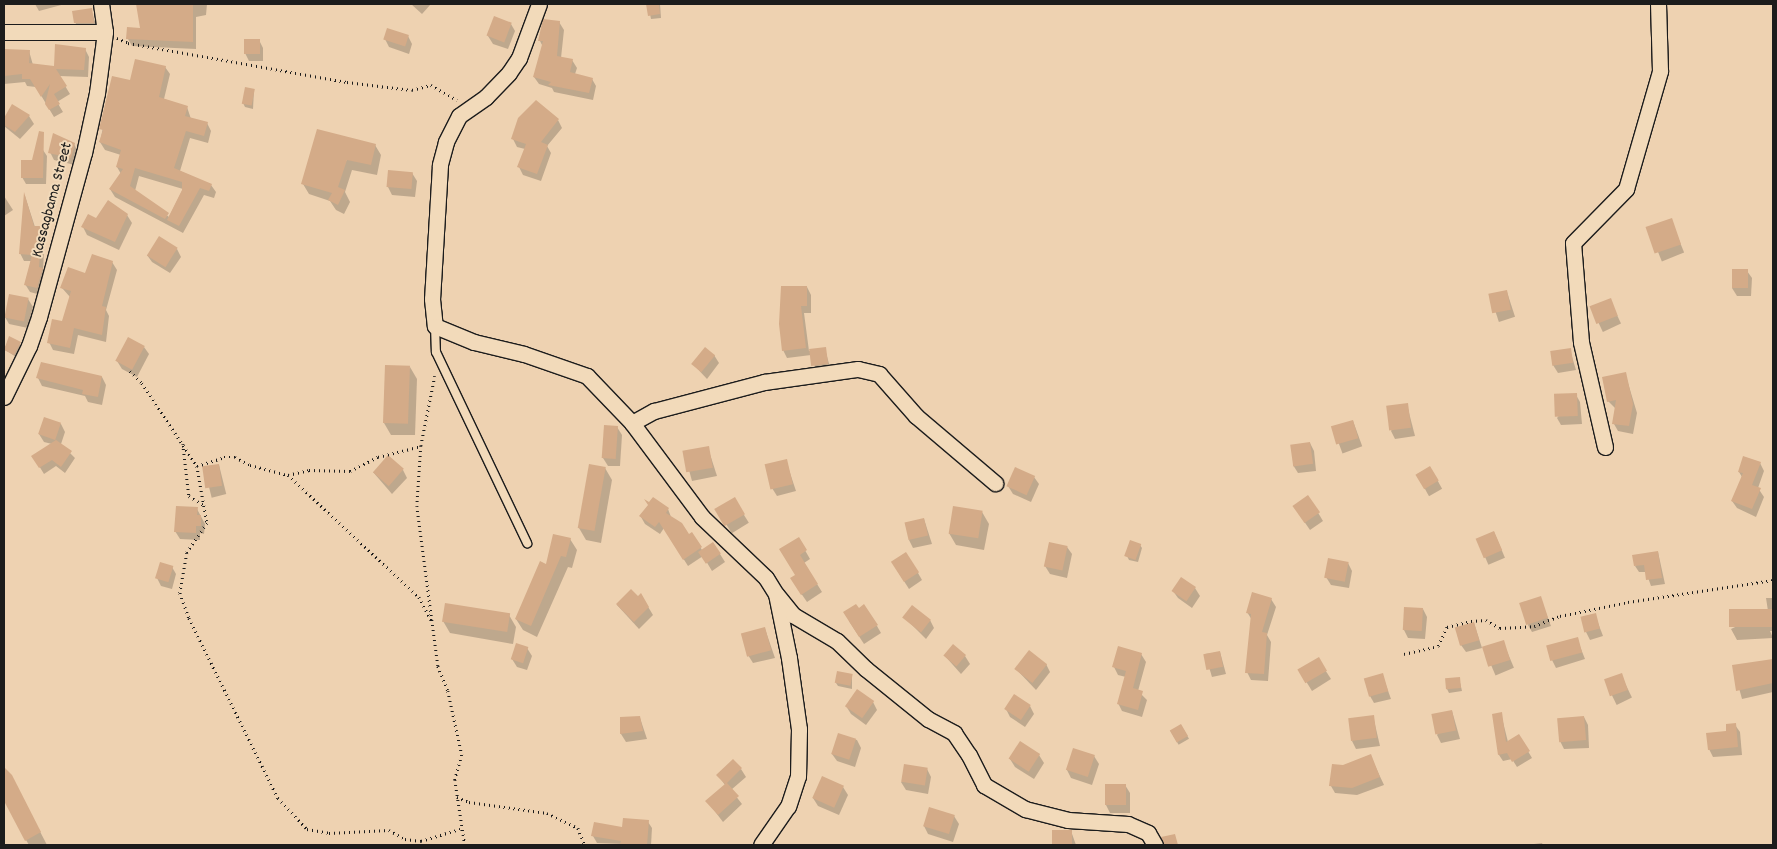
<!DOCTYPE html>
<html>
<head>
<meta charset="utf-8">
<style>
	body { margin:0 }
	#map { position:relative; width:1777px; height:849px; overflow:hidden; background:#eed2b1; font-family:Dekko,sans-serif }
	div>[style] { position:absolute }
	.shadow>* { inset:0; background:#0003; transform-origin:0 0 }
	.building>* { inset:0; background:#d4ab88; transform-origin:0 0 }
	.path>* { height:2.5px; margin-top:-1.25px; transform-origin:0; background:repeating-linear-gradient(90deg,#1c1c1c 0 1px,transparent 0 5px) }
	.roads { filter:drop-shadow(1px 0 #1c1c1c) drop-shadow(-1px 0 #1c1c1c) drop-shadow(0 1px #1c1c1c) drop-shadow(0 -1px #1c1c1c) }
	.lane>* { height:8px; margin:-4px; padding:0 4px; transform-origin:4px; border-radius:4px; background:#f2daba }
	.street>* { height:15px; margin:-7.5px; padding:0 7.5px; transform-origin:7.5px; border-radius:7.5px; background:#f2daba }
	span { translate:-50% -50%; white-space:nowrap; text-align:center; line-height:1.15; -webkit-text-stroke:4px #f2daba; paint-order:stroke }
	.street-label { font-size:16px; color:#1c1c1c }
	.frame { position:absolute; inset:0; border:5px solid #1c1c1c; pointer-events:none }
</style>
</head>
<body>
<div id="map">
	<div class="shadow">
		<i style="clip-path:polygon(35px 4px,65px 4px,39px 11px)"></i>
		<i style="clip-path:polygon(137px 4px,207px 4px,206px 15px,196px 17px,196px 49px,132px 46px,128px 39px,142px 29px)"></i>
		<i style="clip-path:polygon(411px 4px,431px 4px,422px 14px)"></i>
		<i style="clip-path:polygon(648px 4px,660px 4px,661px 18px,651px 19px)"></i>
		<i style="clip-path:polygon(91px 10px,98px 30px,79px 30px,75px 22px)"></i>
		<i style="clip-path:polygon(559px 22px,564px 30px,561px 58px,572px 60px,577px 68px,575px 74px,592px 79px,596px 86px,593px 100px,554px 92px,552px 88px,539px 84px,534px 77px,543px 47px,540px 41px)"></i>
		<i style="clip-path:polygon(511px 24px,515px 31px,508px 49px,493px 44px,488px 36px)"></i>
		<i style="clip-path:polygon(408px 36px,412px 44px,409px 54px,389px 47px,385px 39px)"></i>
		<i style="clip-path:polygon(259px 40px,263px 48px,263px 61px,249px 61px,245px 53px)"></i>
		<i style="clip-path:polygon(85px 49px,89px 57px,88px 77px,59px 76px,70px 94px,57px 102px,63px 112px,54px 117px,36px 87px,27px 86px,25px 82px,4px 84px,4px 52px,29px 51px,33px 65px,55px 67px)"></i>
		<i style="clip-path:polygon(evenodd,165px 67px,170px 74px,164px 99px,187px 107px,191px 119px,207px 123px,211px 131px,208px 143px,190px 138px,180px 171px,211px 185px,216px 192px,214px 198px,204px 195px,183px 233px,115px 197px,110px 189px,121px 174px,117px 167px,121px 155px,105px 150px,100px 142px,113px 78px,131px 82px,165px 67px,139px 176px,183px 189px,169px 217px,135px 191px,139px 176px)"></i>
		<i style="clip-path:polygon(254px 90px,253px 109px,245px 107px,243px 103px)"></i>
		<i style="clip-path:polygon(13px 106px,29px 116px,34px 124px,20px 139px,4px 126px)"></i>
		<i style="clip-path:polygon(558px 120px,562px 128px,547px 146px,551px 153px,541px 181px,523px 175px,519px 167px,525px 149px,517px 147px,513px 139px)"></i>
		<i style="clip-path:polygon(74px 144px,78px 152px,75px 165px,54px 160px,50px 152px)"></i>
		<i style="clip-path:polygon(375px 145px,381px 155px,377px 175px,352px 170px,345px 192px,350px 202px,344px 214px,336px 210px,330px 201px,309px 194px,303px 184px)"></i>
		<i style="clip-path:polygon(43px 150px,47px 156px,46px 184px,26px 184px,22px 177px)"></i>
		<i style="clip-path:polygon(412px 173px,417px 181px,415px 197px,392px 195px,388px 187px)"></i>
		<i style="clip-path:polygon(4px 196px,13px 210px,4px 216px)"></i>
		<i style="clip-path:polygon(25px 196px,35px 227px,41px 228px,45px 235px,43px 270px,46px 276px,41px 295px,30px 292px,25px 284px,31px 261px,24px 261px,20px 253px)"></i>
		<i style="clip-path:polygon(127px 215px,132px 223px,119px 250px,87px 235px,83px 227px,97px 219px)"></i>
		<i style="left:1671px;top:220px;width:35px;height:24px;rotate:68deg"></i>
		<i style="clip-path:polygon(177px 249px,181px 257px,170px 273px,152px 262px,147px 255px)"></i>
		<i style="clip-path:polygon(112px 262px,117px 270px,106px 310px,109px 316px,106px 342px,78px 335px,74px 354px,53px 350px,49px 342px,63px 322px,70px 297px,62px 288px)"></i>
		<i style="clip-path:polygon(1747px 271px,1752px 278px,1751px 296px,1737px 296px,1732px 288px)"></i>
		<i style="clip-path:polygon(807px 287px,811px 295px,811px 313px,804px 313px,809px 351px,825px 349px,831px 371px,817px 373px,811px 355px,787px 358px,783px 350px)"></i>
		<i style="left:1507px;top:292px;width:26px;height:17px;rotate:72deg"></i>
		<i style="clip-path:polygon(28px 299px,33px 307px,28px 328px,9px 324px,5px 317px)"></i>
		<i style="left:1610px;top:300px;width:26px;height:20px;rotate:65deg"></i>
		<i style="clip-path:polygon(10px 338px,22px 346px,16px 357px,4px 349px)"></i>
		<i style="clip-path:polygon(144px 347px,149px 354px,137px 377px,122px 369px,117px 361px)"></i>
		<i style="clip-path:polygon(1570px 350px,1576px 370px,1558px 373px,1553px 365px)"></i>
		<i style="clip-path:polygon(714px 355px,719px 363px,707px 379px,693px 364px)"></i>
		<i style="clip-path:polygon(410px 367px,417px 379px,415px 435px,391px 435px,384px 423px)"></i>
		<i style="clip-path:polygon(1625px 373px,1637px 413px,1633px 434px,1618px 431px,1614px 424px,1616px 409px,1608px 401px)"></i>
		<i style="clip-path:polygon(102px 377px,106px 385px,102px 405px,88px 402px,85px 396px,42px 386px,38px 378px)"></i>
		<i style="clip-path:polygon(1576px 395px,1580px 402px,1582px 424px,1561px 425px,1557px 418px)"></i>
		<i style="clip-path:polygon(1407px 405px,1415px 436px,1395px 439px,1391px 431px)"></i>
		<i style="clip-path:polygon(44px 419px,61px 424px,65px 432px,61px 444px,75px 458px,65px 473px,56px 466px,44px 474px,33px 456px,52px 444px,44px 442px,39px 434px)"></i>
		<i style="left:1353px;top:421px;width:27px;height:21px;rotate:70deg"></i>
		<i style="clip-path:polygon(605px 426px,617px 427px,622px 435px,620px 466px,608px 466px,603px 458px)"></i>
		<i style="clip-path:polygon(1310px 443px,1314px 451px,1316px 471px,1298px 473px,1293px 465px)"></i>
		<i style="clip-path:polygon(708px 448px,717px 476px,692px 481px,684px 452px)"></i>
		<i style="clip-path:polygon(786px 461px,796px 491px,777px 496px,772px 488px)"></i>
		<i style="clip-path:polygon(1760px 463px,1764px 471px,1758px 488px,1764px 497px,1756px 517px,1737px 508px,1732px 501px,1742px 477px,1739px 472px)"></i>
		<i style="left:219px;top:465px;width:30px;height:15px;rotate:76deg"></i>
		<i style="left:1430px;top:467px;width:25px;height:15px;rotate:61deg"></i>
		<i style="clip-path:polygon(605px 468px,612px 480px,601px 543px,586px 540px,579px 528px)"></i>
		<i style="clip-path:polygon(403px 470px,407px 478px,392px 494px,373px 472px)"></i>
		<i style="clip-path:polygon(1034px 477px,1039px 484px,1031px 502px,1013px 494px,1008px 486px)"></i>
		<i style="clip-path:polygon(1308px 496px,1323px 521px,1310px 530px,1299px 514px)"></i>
		<i style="left:734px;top:499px;width:28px;height:20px;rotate:58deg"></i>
		<i style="clip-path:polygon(197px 509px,205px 524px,204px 534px,200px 533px,200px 540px,180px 539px,175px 531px)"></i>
		<i style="clip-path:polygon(668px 509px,671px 517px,689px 536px,692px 534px,702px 550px,720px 554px,725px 562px,712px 571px,703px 556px,688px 566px,664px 528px,660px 534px,645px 524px,641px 517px)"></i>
		<i style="clip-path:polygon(982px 512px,989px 524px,984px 550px,956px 545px,949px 533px)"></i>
		<i style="clip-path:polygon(924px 519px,932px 544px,913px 548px,909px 540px)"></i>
		<i style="left:1494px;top:532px;width:28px;height:18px;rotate:67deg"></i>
		<i style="clip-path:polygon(798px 538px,810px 559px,804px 563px,822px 592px,807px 602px,796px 586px)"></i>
		<i style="clip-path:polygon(570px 539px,577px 550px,572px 568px,568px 567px,537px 637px,523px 630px,516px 619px,547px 565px)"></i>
		<i style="clip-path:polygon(1140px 545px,1142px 548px,1138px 562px,1129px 560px,1127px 556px)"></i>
		<i style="clip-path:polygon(1067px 547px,1072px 554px,1067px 578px,1050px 574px,1045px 566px)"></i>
		<i style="clip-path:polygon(1658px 552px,1665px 584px,1651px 586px,1646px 572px,1639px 572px,1635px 566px)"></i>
		<i style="clip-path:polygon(1348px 563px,1352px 571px,1349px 588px,1331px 585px,1326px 577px)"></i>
		<i style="clip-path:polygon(172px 567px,176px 574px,172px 589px,161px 586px,157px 578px)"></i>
		<i style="clip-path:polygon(897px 570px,918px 573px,922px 580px,909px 589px)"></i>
		<i style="clip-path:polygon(1181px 579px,1195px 588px,1200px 596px,1192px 608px,1178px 598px,1173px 591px)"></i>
		<i style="clip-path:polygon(641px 595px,653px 615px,639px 629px,617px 605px)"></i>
		<i style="clip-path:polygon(1540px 598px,1551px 626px,1532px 632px,1528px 625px)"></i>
		<i style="clip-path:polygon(1766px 598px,1773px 598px,1773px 631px,1770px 631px,1773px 638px,1737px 640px,1731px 629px,1768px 611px)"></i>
		<i style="clip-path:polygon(1271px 599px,1276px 607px,1267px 635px,1271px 642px,1268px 681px,1251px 680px,1247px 672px,1252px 620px,1247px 612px)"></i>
		<i style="clip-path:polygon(1423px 609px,1427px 617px,1425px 639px,1408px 638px,1404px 630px)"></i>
		<i style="clip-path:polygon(509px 615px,516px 627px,513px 644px,450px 633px,443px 621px)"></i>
		<i style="clip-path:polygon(1595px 615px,1603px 636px,1590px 640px,1586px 632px)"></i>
		<i style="clip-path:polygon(904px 617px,930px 620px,934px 628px,926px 639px)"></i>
		<i style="clip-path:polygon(849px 621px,877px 626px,881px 633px,864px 644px)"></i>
		<i style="clip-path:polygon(1474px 623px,1482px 648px,1466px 652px,1461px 645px)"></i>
		<i style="clip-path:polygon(765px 629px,775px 658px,753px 663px,748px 655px)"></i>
		<i style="clip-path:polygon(1577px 639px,1585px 659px,1556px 668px,1552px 660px)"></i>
		<i style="left:1503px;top:642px;width:28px;height:20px;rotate:67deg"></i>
		<i style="clip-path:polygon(527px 648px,532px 656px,527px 670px,517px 667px,512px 659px)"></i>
		<i style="clip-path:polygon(1220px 652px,1226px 674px,1212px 677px,1205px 654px)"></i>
		<i style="clip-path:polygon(1141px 654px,1146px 662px,1138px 691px,1147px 700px,1142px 717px,1122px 711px,1118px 703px,1126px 677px,1118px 675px,1114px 667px)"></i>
		<i style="clip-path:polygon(945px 656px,965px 656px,970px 664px,961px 674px)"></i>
		<i style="clip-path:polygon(1318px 659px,1331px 679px,1312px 691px,1304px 678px)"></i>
		<i style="clip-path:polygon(1773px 660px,1773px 692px,1742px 699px,1733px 666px)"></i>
		<i style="clip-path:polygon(1046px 664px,1050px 672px,1036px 690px,1016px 669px)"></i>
		<i style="clip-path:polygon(1382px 674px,1391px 699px,1374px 703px,1370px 696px)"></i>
		<i style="clip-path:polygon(852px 675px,852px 689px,838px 686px,836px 683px)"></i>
		<i style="left:1621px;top:675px;width:25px;height:17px;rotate:64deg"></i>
		<i style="clip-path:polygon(1459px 678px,1462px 691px,1449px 693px,1447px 689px)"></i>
		<i style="clip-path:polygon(873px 702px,877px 710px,866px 725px,851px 714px,846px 706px)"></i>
		<i style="clip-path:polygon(1030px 706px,1034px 714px,1025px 727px,1010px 717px,1006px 709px)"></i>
		<i style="clip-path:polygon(1452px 711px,1460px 739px,1441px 743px,1437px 735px)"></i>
		<i style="clip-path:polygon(1501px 714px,1508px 742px,1519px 736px,1532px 758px,1517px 767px,1512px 759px,1503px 761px,1499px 755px)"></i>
		<i style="clip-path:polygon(1373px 716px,1380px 746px,1356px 749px,1352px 741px)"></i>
		<i style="clip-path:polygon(1584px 717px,1588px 725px,1589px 748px,1564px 749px,1560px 741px)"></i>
		<i style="clip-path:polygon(621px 718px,640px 718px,647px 739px,626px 742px,621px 734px)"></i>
		<i style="left:1181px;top:725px;width:16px;height:12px;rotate:60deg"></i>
		<i style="clip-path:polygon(1735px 725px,1740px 732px,1742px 755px,1713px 757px,1709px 749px)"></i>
		<i style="clip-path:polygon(839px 735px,857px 740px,861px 748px,855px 767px,837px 761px,832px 754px)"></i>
		<i style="clip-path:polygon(1039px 755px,1044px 763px,1034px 779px,1015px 767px,1010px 759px)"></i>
		<i style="clip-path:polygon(1370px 755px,1384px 785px,1357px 795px,1335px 793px,1331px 786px,1343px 766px)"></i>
		<i style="clip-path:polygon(1094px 756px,1099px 764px,1092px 785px,1071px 778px,1067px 770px)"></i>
		<i style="clip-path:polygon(4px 767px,18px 789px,47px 845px,29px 845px,26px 840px,4px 798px)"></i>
		<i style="clip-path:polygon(741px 769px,746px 777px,731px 790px,742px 804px,723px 822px,707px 801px,725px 785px,718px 775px)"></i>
		<i style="clip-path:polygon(927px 769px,931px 777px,928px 794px,906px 790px,901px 782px)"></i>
		<i style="clip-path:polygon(1125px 785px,1130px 793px,1130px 813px,1110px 813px,1106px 805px)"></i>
		<i style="clip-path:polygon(843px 787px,848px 795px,839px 815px,818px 806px,813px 798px)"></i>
		<i style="clip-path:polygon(954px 816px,959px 824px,953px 842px,928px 834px,924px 826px)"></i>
		<i style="clip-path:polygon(648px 822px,652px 828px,651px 845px,597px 843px,593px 836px)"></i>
		<i style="clip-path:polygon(1054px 831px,1071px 831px,1076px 845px,1054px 845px)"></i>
		<i style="clip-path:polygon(1542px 843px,1543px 845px,1526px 845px)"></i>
	</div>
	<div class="building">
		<i style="clip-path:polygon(136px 4px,193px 4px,193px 42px,126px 39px,127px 27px,140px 28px)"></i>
		<i style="clip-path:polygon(646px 4px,659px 4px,660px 14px,648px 16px)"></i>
		<i style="clip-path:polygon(92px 8px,94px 23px,74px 23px,72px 11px)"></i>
		<i style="left:494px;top:16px;width:19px;height:21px;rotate:21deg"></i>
		<i style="clip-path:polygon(543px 19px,560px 21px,557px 56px,573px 59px,570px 72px,593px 78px,589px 93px,548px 85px,551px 82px,533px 77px,543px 41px,538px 41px)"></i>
		<i style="left:387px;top:28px;width:23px;height:12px;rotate:18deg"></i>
		<i style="left:244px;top:39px;width:16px;height:15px"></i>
		<i style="clip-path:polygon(55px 44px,86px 48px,84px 70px,56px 69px,67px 86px,54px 94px,60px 104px,49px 110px,45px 104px,50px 84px,41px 97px,30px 79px,22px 79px,22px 74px,4px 76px,4px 49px,30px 50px,29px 63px,54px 66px)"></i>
		<i style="clip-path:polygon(135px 59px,166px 66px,159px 97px,188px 106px,185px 116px,208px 122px,204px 136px,186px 131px,174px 168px,212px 184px,209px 191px,200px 188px,179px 226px,167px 220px,182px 190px,182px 182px,135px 168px,130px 186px,169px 213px,165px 219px,109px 189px,123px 169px,116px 167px,121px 150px,99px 142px,103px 130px,99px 129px,112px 76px,130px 80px)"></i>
		<i style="left:245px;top:87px;width:10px;height:17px;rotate:11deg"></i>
		<i style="clip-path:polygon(536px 100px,559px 119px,541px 142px,548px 145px,537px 174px,517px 167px,526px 144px,511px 139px,518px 118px)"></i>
		<i style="clip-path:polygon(12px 104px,30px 115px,15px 132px,4px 125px,4px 118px)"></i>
		<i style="clip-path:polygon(317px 129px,376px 144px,371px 165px,347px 160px,338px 187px,345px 190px,338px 205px,328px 200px,332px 193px,301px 184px)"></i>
		<i style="clip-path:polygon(39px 131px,44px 132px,43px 178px,21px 178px,21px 160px,32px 160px)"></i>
		<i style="clip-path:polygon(53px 133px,75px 143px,71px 158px,48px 153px)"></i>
		<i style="left:388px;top:170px;width:25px;height:17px;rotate:5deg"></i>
		<i style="clip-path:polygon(24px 192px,34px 226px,42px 226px,39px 267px,43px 268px,37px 288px,24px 285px,32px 255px,19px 254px)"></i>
		<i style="clip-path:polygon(108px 200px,128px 214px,115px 242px,81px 227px,88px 214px,96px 218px)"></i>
		<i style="left:1672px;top:218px;width:28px;height:28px;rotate:71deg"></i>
		<i style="left:159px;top:236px;width:22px;height:23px;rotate:32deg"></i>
		<i style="clip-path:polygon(92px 254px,113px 261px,102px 306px,106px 307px,102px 335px,74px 328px,70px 348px,47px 343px,52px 319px,62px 321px,71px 291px,60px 288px,68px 267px,85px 273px)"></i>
		<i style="left:1732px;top:269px;width:16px;height:19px"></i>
		<i style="clip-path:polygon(781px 286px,807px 286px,807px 306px,801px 306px,806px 348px,782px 351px,779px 324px)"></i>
		<i style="left:1507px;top:290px;width:20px;height:19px;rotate:79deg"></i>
		<i style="left:9px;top:294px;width:20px;height:24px;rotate:11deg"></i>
		<i style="left:1611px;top:298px;width:19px;height:23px;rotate:69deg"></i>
		<i style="clip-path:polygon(9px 336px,21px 342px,14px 355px,4px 350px)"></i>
		<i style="left:128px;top:337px;width:19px;height:27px;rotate:28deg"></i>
		<i style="left:705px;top:347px;width:13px;height:22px;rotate:39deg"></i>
		<i style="left:826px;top:347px;width:17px;height:17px;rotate:83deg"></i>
		<i style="left:1571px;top:348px;width:15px;height:21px;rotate:82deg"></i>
		<i style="clip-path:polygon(41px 362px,102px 376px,98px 397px,82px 394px,83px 390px,36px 378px)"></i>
		<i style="left:385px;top:365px;width:25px;height:58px;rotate:2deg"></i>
		<i style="clip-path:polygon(1626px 372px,1633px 404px,1629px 426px,1612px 424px,1616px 400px,1607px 402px,1602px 377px)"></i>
		<i style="left:1577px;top:393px;width:23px;height:23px;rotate:88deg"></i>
		<i style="left:1408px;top:403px;width:25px;height:22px;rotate:83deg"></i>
		<i style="left:44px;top:417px;width:18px;height:18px;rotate:19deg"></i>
		<i style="left:1353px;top:420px;width:19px;height:23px;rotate:74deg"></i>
		<i style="left:604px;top:425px;width:14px;height:33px;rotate:4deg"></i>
		<i style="clip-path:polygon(56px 440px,72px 451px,61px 467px,52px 460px,39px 468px,31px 456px)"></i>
		<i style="left:1310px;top:442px;width:22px;height:20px;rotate:82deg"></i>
		<i style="left:709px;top:446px;width:22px;height:27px;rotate:80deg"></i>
		<i style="left:388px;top:455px;width:21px;height:23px;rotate:41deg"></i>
		<i style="clip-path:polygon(1743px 456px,1761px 462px,1752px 485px,1761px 488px,1752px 509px,1731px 501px,1743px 473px,1738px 472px)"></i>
		<i style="left:787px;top:459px;width:26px;height:23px;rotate:77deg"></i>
		<i style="left:219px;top:464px;width:22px;height:17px;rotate:82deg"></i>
		<i style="left:589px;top:464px;width:17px;height:65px;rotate:10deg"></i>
		<i style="left:1430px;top:466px;width:17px;height:17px;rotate:59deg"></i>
		<i style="left:1015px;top:467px;width:22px;height:21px;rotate:24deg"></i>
		<i style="left:1308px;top:495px;width:21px;height:19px;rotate:55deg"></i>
		<i style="clip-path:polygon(653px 497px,669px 508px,666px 513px,682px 523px,689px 534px,692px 532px,702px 547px,683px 560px,659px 522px,655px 527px,639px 516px,648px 505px,644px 499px,649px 502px)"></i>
		<i style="left:735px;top:497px;width:20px;height:24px;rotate:60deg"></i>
		<i style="clip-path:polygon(176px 506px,198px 507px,197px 515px,201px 515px,201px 526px,196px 526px,196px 533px,174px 532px)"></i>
		<i style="left:953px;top:506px;width:30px;height:28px;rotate:9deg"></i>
		<i style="left:924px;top:518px;width:18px;height:20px;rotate:77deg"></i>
		<i style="left:1494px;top:531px;width:21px;height:20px;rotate:67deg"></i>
		<i style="clip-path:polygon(553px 534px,571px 538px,566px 557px,561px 556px,531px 626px,515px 619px,540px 561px,546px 564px)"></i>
		<i style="clip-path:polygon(799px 537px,807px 550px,800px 555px,818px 584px,801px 595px,790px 578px,795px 575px,779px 549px)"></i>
		<i style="left:1130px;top:540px;width:12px;height:17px;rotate:20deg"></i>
		<i style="left:713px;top:542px;width:14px;height:18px;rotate:56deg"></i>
		<i style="left:1049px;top:542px;width:19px;height:25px;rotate:12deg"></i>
		<i style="clip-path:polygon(1658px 551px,1662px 578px,1646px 580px,1644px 565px,1634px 566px,1632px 555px)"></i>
		<i style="left:906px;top:552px;width:24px;height:18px;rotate:57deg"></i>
		<i style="left:1328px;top:558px;width:21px;height:20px;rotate:11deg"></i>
		<i style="left:160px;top:562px;width:14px;height:17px;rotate:17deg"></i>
		<i style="left:1181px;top:577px;width:18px;height:17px;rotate:34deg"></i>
		<i style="clip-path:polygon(631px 589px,638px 596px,641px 593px,649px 607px,634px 622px,616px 604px)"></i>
		<i style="clip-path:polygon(1252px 592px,1272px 598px,1262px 632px,1267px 633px,1264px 674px,1245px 673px,1251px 614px,1246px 613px)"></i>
		<i style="left:1541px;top:596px;width:23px;height:23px;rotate:72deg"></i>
		<i style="left:445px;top:603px;width:66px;height:19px;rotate:9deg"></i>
		<i style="clip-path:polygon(856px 604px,859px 608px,864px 604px,878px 625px,859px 637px,843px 612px)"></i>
		<i style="left:912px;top:605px;width:24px;height:16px;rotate:38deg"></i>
		<i style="left:1404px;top:607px;width:19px;height:23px;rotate:3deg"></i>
		<i style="left:1773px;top:609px;width:18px;height:44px;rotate:90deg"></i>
		<i style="left:1596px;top:613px;width:16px;height:16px;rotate:76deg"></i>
		<i style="left:1474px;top:622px;width:19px;height:20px;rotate:74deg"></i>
		<i style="left:765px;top:627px;width:24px;height:25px;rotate:75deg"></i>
		<i style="left:1578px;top:637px;width:16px;height:33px;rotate:75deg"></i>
		<i style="left:1504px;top:640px;width:21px;height:23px;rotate:73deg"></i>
		<i style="left:516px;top:643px;width:13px;height:17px;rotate:18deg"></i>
		<i style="left:953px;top:644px;width:17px;height:15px;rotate:40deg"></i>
		<i style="clip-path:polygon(1118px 646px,1142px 653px,1133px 688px,1143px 691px,1138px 710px,1117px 704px,1126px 671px,1112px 667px)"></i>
		<i style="left:1029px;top:650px;width:23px;height:24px;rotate:38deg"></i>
		<i style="left:1220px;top:651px;width:16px;height:17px;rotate:79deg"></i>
		<i style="left:1319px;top:657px;width:16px;height:25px;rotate:60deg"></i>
		<i style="clip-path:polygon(1773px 659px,1773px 683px,1736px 691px,1732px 665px)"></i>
		<i style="left:837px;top:671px;width:16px;height:12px;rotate:11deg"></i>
		<i style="left:1383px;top:673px;width:19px;height:20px;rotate:74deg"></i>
		<i style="left:1622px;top:673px;width:18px;height:19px;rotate:71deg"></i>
		<i style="left:1460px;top:677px;width:11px;height:15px;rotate:85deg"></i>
		<i style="left:857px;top:689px;width:21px;height:21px;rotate:35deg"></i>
		<i style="left:1014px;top:694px;width:20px;height:18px;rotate:33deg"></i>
		<i style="left:1452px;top:710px;width:21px;height:21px;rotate:79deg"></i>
		<i style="clip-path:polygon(1502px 712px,1506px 742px,1519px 734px,1530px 751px,1512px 762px,1507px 753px,1498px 755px,1492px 714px)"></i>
		<i style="left:1374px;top:715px;width:23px;height:26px;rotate:83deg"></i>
		<i style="clip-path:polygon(640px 716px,643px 731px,620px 734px,620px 717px)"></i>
		<i style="left:1584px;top:716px;width:24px;height:27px;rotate:85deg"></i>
		<i style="clip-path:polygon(1736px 723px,1738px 747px,1708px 750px,1706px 733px,1726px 731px,1726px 724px)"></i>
		<i style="left:1181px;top:724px;width:14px;height:13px;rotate:60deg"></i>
		<i style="left:838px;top:733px;width:19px;height:22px;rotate:18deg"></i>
		<i style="left:1020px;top:741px;width:24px;height:21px;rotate:33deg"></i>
		<i style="left:1073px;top:748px;width:23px;height:23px;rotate:18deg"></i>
		<i style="clip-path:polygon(1371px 754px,1380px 777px,1352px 788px,1329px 786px,1332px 764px,1343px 765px)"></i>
		<i style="clip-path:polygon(733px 759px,742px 768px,727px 783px,739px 796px,718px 815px,705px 801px,725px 784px,716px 775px)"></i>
		<i style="left:904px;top:764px;width:24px;height:18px;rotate:9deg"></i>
		<i style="clip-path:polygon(4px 767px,12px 775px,41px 832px,25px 841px,4px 801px)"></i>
		<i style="left:822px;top:776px;width:24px;height:24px;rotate:24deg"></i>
		<i style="left:1105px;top:784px;width:21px;height:21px"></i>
		<i style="left:929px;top:807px;width:27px;height:20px;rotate:17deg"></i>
		<i style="clip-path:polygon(623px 818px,649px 820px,647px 845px,620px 844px,621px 841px,591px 836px,594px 822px,622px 827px)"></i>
		<i style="left:1052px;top:830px;width:20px;height:15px"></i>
		<i style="clip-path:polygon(1175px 834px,1178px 845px,1164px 845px,1161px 837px)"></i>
	</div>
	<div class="path">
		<i style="left:117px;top:38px;width:12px;rotate:24deg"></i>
		<i style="left:128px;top:43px;width:222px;rotate:10.1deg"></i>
		<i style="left:347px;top:82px;width:65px;rotate:7deg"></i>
		<i style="left:412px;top:90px;width:20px;rotate:-15deg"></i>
		<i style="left:431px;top:85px;width:30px;rotate:30deg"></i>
		<i style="left:130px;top:371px;width:17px;rotate:45deg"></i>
		<i style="left:142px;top:383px;width:100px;rotate:56.5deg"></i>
		<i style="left:197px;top:466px;width:28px;rotate:-18deg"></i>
		<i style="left:224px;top:457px;width:11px"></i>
		<i style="left:235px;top:457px;width:17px;rotate:28deg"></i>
		<i style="left:250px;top:465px;width:39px;rotate:15deg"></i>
		<i style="left:288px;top:475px;width:179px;rotate:43deg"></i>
		<i style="left:419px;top:597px;width:27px;rotate:62deg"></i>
		<i style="left:435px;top:376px;width:71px;rotate:101.3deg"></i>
		<i style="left:421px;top:446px;width:60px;rotate:93.8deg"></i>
		<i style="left:417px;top:506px;width:161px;rotate:82.5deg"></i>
		<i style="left:438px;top:666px;width:27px;rotate:68deg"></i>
		<i style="left:448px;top:691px;width:66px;rotate:77.7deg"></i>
		<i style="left:462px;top:755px;width:26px;rotate:106deg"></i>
		<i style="left:455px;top:780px;width:66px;rotate:81.3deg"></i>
		<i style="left:183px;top:444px;width:52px;rotate:83.4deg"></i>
		<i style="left:189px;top:496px;width:19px;rotate:32deg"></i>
		<i style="left:197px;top:466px;width:58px;rotate:80deg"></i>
		<i style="left:207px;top:523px;width:36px;rotate:124deg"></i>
		<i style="left:187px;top:553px;width:41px;rotate:99.9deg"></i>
		<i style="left:180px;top:593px;width:27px;rotate:70deg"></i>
		<i style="left:189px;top:618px;width:201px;rotate:63.7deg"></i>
		<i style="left:278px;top:798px;width:42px;rotate:46.9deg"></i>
		<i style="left:307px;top:829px;width:22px;rotate:10deg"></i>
		<i style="left:329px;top:833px;width:60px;rotate:-2.9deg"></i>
		<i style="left:389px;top:830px;width:18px;rotate:29deg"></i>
		<i style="left:405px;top:839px;width:16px;rotate:7deg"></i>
		<i style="left:421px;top:841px;width:41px;rotate:-17.1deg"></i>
		<i style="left:288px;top:475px;width:22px;rotate:-13deg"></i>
		<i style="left:309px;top:470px;width:41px;rotate:1.4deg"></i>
		<i style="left:350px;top:471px;width:31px;rotate:-27deg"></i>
		<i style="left:378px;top:457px;width:44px;rotate:-14.3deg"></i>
		<i style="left:1404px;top:654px;width:35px;rotate:-13deg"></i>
		<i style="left:1438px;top:646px;width:21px;rotate:-65deg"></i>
		<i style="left:1447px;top:627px;width:25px;rotate:-14deg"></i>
		<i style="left:1471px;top:621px;width:15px;rotate:-4deg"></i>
		<i style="left:1486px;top:620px;width:16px;rotate:30deg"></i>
		<i style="left:1500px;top:628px;width:34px;rotate:-3deg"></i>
		<i style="left:1534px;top:626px;width:28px;rotate:-21deg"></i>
		<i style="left:1560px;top:616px;width:69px;rotate:-11.6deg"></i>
		<i style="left:1628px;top:602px;width:147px;rotate:-8.6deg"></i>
		<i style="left:457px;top:797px;width:13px;rotate:23deg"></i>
		<i style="left:469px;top:802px;width:79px;rotate:8deg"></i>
		<i style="left:547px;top:813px;width:34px;rotate:26deg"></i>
		<i style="left:578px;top:828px;width:18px;rotate:68deg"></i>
	</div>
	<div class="roads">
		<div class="lane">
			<i style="left:435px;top:326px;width:26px;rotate:88deg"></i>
			<i style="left:436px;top:352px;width:212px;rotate:64.5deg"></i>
		</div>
		<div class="street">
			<i style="left:539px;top:4px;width:58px;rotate:110.3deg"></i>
			<i style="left:519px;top:58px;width:18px;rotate:124deg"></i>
			<i style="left:509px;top:73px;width:33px;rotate:134deg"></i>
			<i style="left:486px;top:97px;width:33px;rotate:145deg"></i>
			<i style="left:459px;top:116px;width:29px;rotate:117deg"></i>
			<i style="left:446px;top:142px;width:24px;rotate:105deg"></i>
			<i style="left:440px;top:165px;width:134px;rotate:93.4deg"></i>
			<i style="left:432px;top:299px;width:27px;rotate:84deg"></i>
			<i style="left:435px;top:326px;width:42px;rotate:22.3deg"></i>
			<i style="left:474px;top:342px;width:51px;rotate:13.5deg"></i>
			<i style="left:524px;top:354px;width:67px;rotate:19.2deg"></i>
			<i style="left:587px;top:376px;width:65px;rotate:46.2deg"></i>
			<i style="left:632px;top:423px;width:117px;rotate:53.3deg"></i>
			<i style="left:702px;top:517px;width:88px;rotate:43.6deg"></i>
			<i style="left:766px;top:578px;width:19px;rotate:58deg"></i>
			<i style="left:776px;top:594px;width:65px;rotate:78.5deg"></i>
			<i style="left:789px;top:658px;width:72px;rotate:82deg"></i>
			<i style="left:799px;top:729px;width:47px;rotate:91.2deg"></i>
			<i style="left:798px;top:776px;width:32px;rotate:108deg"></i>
			<i style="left:788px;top:806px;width:47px;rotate:124.7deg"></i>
			<i style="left:4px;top:32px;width:101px"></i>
			<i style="left:4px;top:397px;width:57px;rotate:-63.9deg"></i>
			<i style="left:29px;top:346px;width:31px;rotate:-71deg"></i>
			<i style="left:39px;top:317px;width:170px;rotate:-74.7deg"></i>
			<i style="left:84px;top:153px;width:61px;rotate:-77.8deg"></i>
			<i style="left:97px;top:93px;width:62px;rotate:-82.5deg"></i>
			<i style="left:105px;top:32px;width:28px;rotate:-98deg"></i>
			<i style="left:632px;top:423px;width:25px;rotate:-29deg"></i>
			<i style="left:654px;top:411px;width:114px;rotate:-14.8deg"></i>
			<i style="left:764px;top:382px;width:95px;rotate:-7.9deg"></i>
			<i style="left:858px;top:369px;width:22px;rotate:13deg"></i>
			<i style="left:879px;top:374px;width:56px;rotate:48.6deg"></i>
			<i style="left:916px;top:416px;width:104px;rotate:40.3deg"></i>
			<i style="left:1605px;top:447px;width:108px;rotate:-102.9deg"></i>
			<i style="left:1581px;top:342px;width:99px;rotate:-94.6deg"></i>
			<i style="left:1573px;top:243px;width:76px;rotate:-45.5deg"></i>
			<i style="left:1626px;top:189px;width:123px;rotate:-73.9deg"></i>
			<i style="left:1660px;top:71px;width:67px;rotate:-91.7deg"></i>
			<i style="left:777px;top:595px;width:26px;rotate:51deg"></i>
			<i style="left:793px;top:615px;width:51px;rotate:30.6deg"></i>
			<i style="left:837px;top:641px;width:40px;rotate:44deg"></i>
			<i style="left:866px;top:669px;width:80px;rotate:38.9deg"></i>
			<i style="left:928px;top:719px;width:30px;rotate:28deg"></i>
			<i style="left:954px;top:733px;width:27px;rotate:56deg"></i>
			<i style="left:969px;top:755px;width:34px;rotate:63deg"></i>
			<i style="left:984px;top:785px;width:48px;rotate:30.3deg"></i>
			<i style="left:1025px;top:809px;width:44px;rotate:14.3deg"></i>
			<i style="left:1068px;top:820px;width:60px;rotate:3.8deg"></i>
			<i style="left:1128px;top:824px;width:22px;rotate:24deg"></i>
			<i style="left:1148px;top:833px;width:14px;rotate:60deg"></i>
		</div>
	</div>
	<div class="street-label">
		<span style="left:53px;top:200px;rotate:-75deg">Kassagbama Street</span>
	</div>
	<div class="frame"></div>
</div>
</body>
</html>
